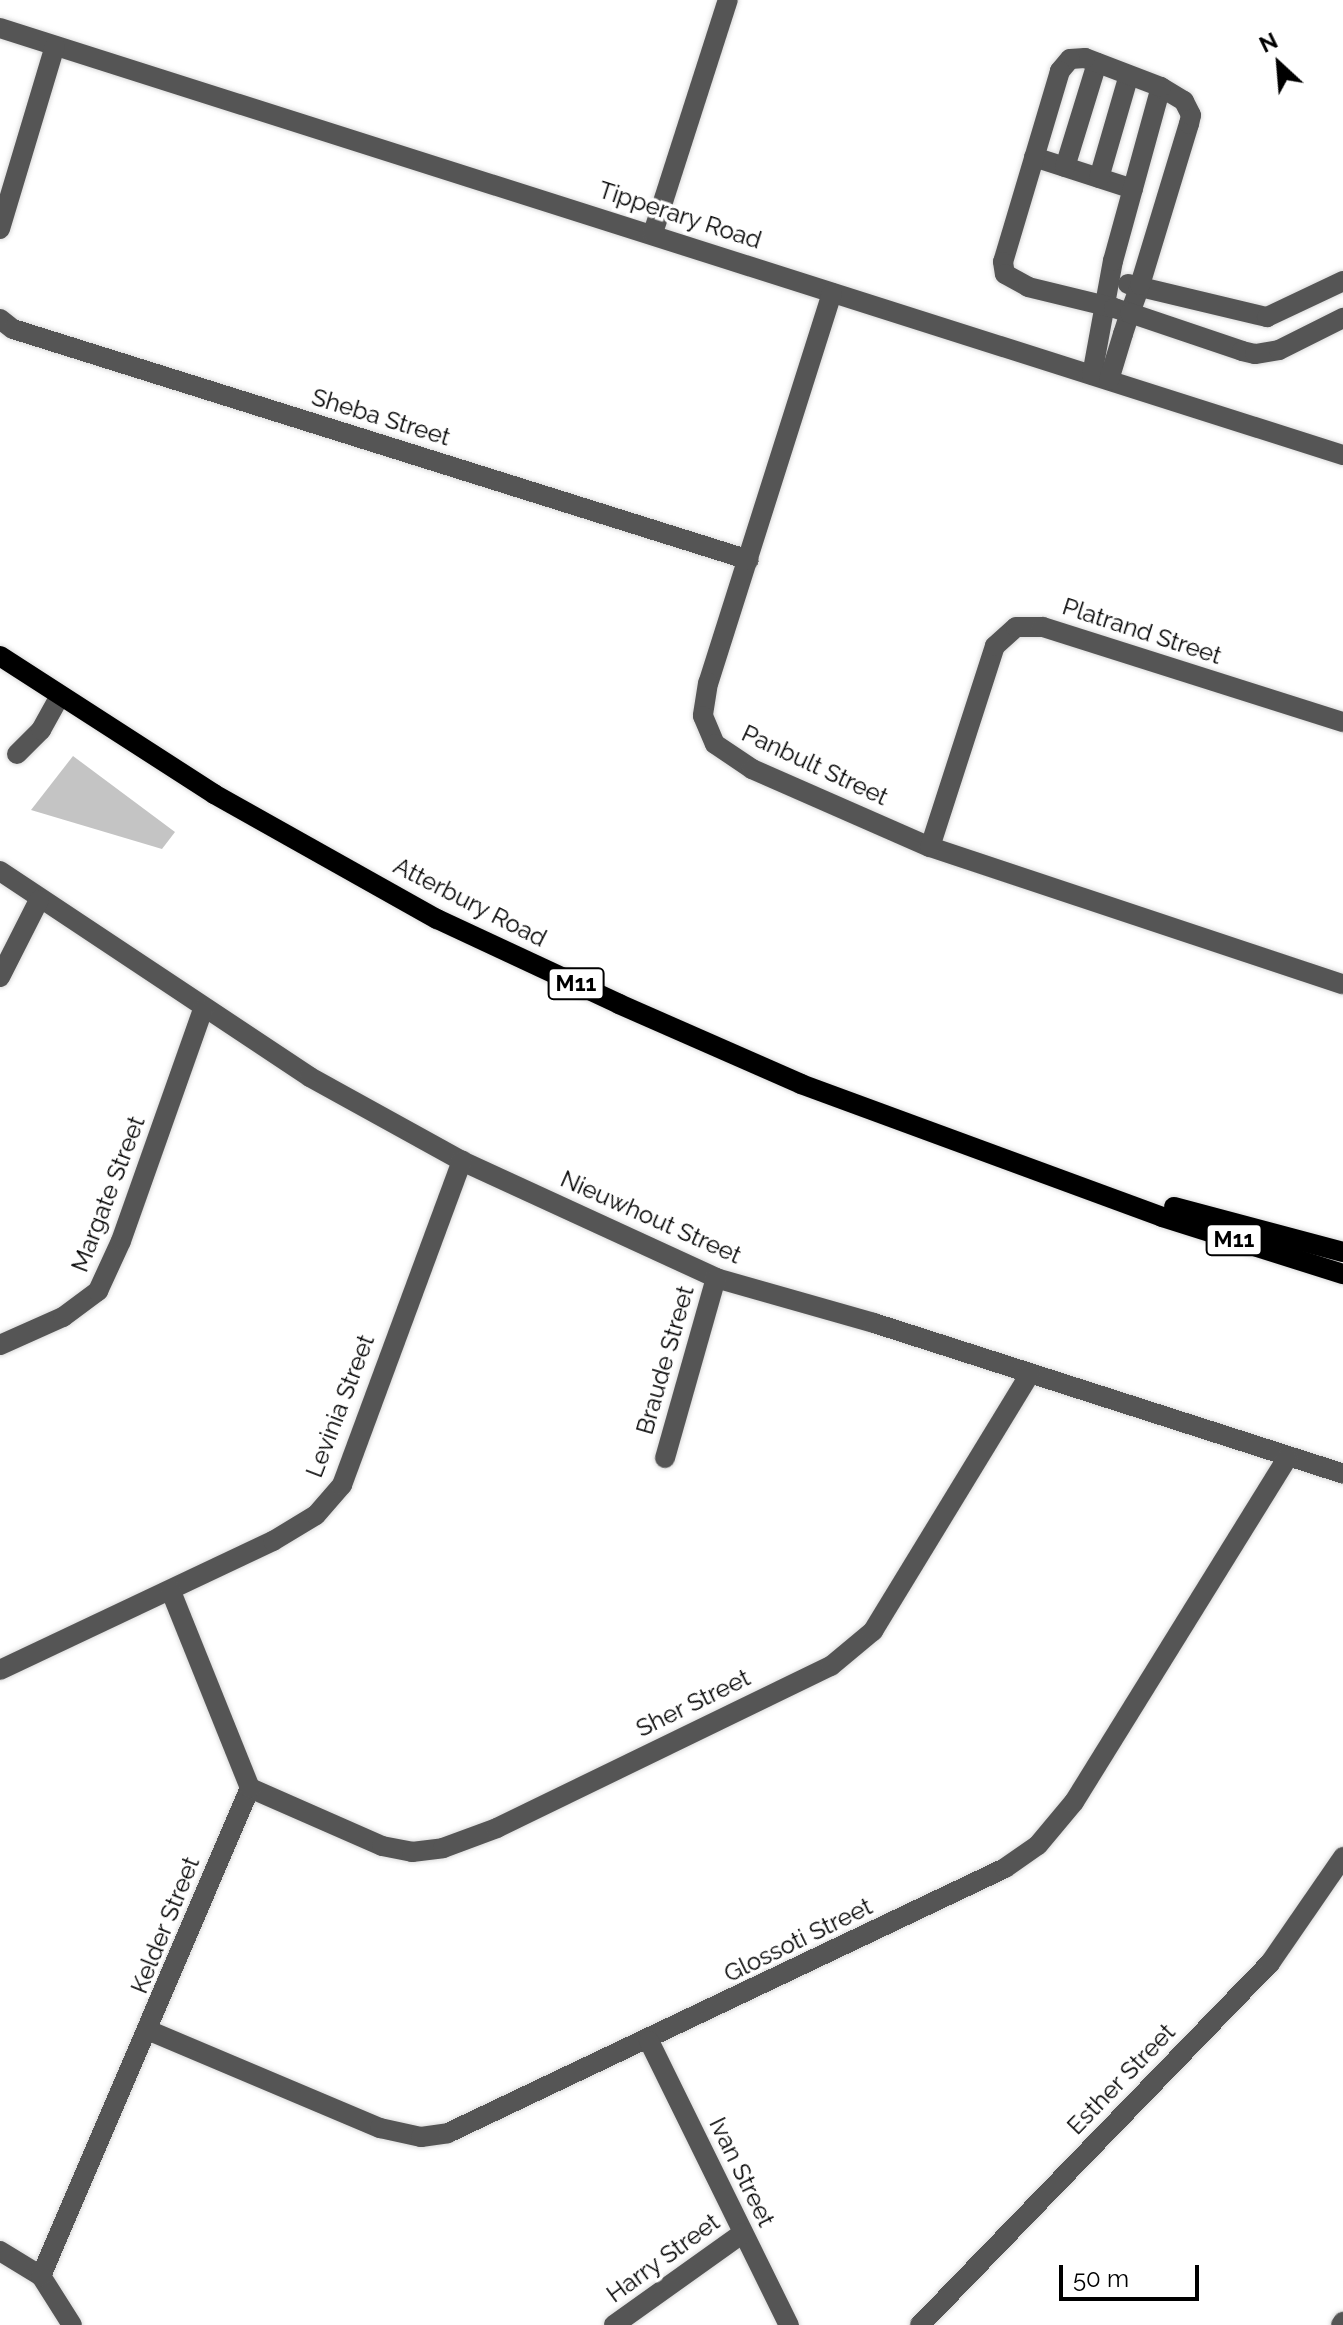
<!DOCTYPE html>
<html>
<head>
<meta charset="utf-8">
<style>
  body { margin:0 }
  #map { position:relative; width:1343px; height:2325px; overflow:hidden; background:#fff; font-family:Raleway,sans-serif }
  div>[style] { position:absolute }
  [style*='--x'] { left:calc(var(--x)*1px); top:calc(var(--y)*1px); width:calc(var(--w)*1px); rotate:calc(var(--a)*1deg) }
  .building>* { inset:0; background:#c4c4c4 }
  .roads { filter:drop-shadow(0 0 2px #dbdbdb) drop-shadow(0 0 2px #dbdbdb) }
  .minor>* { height:20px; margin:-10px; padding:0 10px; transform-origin:10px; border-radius:10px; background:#555 }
  .major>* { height:20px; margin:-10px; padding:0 10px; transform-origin:10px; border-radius:10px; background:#000 }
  span { translate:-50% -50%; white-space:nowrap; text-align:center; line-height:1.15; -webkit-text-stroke:7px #fff; paint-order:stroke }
  .shield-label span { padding:2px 6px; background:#fff; border:2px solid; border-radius:6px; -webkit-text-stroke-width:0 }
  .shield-label { font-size:22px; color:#000; font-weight:700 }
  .street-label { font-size:24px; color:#000 }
  .north { position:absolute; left:1239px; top:24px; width:80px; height:80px; -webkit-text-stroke:6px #fff; paint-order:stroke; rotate:334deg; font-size:22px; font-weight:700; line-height:32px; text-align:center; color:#000 }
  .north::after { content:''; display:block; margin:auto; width:28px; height:36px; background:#000; clip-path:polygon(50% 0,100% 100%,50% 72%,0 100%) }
  .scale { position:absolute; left:1059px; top:2265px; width:140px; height:36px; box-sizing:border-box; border:4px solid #000; border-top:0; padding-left:10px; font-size:24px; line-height:28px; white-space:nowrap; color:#000; -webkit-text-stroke:6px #fff; paint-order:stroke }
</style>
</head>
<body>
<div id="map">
  <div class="building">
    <div style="clip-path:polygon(73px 756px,175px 832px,162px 849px,31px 810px)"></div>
  </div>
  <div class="roads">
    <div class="minor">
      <div style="--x:0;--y:28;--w:1409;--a:17.64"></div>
      <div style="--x:1034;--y:157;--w:104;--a:17.9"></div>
      <div style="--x:1065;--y:167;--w:109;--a:-72.9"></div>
      <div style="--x:1099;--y:178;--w:107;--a:-73.8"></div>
      <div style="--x:0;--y:229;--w:191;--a:-73.3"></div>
      <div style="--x:653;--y:233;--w:245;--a:-72.2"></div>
      <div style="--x:1128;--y:284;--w:143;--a:13.4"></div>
      <div style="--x:1267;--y:317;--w:84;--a:-25.3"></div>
      <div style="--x:832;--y:293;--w:409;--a:107.6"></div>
      <div style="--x:708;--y:683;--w:33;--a:99"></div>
      <div style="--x:703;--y:716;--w:30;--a:67"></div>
      <div style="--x:715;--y:744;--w:45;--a:34"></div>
      <div style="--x:752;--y:769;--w:194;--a:23.7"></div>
      <div style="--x:930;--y:847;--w:435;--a:18.4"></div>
      <div style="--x:0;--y:319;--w:16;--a:38"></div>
      <div style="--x:13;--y:329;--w:771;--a:17.42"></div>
      <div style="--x:1092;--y:375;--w:116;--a:-79.6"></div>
      <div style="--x:1113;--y:261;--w:180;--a:-74.6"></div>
      <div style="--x:1109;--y:380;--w:48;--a:-73.1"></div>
      <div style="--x:1123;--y:334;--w:22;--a:-72"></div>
      <div style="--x:1130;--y:313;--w:30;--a:-70"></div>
      <div style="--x:1140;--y:285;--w:168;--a:-73.1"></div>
      <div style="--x:1189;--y:124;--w:9;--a:-77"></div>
      <div style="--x:1191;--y:115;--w:16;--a:-117"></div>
      <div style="--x:1184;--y:101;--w:27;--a:-149"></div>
      <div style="--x:1161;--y:87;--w:81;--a:-159.1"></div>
      <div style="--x:1085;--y:58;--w:15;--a:176"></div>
      <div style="--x:1070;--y:59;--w:16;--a:130"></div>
      <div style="--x:1060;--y:71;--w:199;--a:106.6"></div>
      <div style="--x:1003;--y:262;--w:12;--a:81"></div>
      <div style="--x:1005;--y:274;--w:26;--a:29"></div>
      <div style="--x:1028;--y:287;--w:89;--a:13.7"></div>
      <div style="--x:1114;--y:308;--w:17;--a:17"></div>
      <div style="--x:1130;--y:313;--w:118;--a:18.7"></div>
      <div style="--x:1242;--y:351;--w:13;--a:13"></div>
      <div style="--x:1255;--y:354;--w:24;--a:-9"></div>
      <div style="--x:1279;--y:350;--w:72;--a:-26.6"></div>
      <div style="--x:17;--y:754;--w:34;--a:-45"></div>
      <div style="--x:41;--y:730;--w:38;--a:-61"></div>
      <div style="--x:930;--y:847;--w:211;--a:-72.1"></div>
      <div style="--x:995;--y:646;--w:28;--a:-42"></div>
      <div style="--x:1016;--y:627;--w:27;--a:0"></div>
      <div style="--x:1043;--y:627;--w:315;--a:17.6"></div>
      <div style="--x:0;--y:871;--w:372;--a:33.6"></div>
      <div style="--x:310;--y:1077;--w:174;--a:28.9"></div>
      <div style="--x:462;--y:1161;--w:280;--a:24.7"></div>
      <div style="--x:716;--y:1278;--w:164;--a:15.9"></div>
      <div style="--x:874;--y:1323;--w:493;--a:17.8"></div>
      <div style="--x:0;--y:977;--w:86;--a:-63.1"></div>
      <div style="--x:0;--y:1345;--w:69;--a:-24"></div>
      <div style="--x:63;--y:1317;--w:44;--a:-36.6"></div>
      <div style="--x:98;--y:1291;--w:55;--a:-65.3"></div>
      <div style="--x:121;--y:1241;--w:245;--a:-70.5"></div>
      <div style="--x:665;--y:1458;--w:187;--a:-74.2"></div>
      <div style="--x:0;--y:1670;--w:302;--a:-25.3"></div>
      <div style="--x:273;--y:1541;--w:50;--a:-31.2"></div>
      <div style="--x:316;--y:1515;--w:40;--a:-49"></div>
      <div style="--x:342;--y:1485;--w:346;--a:-69.7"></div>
      <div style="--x:250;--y:1788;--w:144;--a:23.7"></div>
      <div style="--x:382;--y:1846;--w:31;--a:11"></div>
      <div style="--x:412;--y:1852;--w:31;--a:-7"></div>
      <div style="--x:443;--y:1848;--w:58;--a:-20.3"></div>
      <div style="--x:497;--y:1828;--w:371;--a:-25.9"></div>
      <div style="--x:831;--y:1666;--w:55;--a:-39.8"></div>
      <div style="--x:873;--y:1631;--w:300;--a:-58.6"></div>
      <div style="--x:150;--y:2031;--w:250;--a:22.9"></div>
      <div style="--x:380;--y:2128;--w:42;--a:12.4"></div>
      <div style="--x:421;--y:2137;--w:27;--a:-8"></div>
      <div style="--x:448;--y:2133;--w:617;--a:-25.44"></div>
      <div style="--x:1005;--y:1868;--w:40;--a:-34.9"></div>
      <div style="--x:1038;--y:1845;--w:56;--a:-50.1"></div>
      <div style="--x:1074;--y:1802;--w:404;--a:-58.2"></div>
      <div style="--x:649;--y:2041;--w:317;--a:63.8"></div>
      <div style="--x:0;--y:2251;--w:48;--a:31.4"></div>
      <div style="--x:41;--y:2276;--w:58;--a:57.7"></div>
      <div style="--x:41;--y:2276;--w:531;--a:-66.82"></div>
      <div style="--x:250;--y:1788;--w:212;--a:-111.9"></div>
      <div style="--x:614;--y:2325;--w:158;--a:-35.5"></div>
      <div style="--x:920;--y:2325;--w:504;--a:-45.97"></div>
      <div style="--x:1270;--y:1963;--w:129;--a:-55.4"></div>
      <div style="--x:1341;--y:2325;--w:4;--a:-56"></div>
    </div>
    <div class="major">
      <div style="--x:0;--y:656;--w:255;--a:32.8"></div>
      <div style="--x:214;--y:794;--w:256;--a:29.3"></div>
      <div style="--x:437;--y:919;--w:201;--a:25"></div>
      <div style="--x:619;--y:1004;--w:199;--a:23.7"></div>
      <div style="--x:801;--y:1084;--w:385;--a:20.2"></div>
      <div style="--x:1162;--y:1217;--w:190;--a:17.5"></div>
      <div style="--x:1174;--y:1207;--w:175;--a:14.9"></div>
    </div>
  </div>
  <div class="shield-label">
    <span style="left:576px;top:984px">M11</span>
    <span style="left:1234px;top:1240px">M11</span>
  </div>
  <div class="street-label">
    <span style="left:680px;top:215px;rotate:18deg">Tipperary Road</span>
    <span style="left:381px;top:417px;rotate:17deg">Sheba Street</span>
    <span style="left:1142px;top:631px;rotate:18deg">Platrand Street</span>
    <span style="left:815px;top:765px;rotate:25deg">Panbult Street</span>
    <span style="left:470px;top:902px;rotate:27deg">Atterbury Road</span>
    <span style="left:108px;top:1194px;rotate:-69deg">Margate Street</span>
    <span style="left:651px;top:1217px;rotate:24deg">Nieuwhout Street</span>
    <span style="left:665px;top:1360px;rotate:-74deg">Braude Street</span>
    <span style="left:340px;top:1406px;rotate:-69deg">Levinia Street</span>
    <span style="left:693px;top:1703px;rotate:-26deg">Sher Street</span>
    <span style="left:165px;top:1925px;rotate:-68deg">Kelder Street</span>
    <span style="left:798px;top:1940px;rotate:-26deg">Glossoti Street</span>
    <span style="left:1121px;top:2079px;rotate:-46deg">Esther Street</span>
    <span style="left:742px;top:2172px;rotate:64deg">Ivan Street</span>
    <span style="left:663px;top:2258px;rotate:-36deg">Harry Street</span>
  </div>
  <div class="north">N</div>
  <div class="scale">50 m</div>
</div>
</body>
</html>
